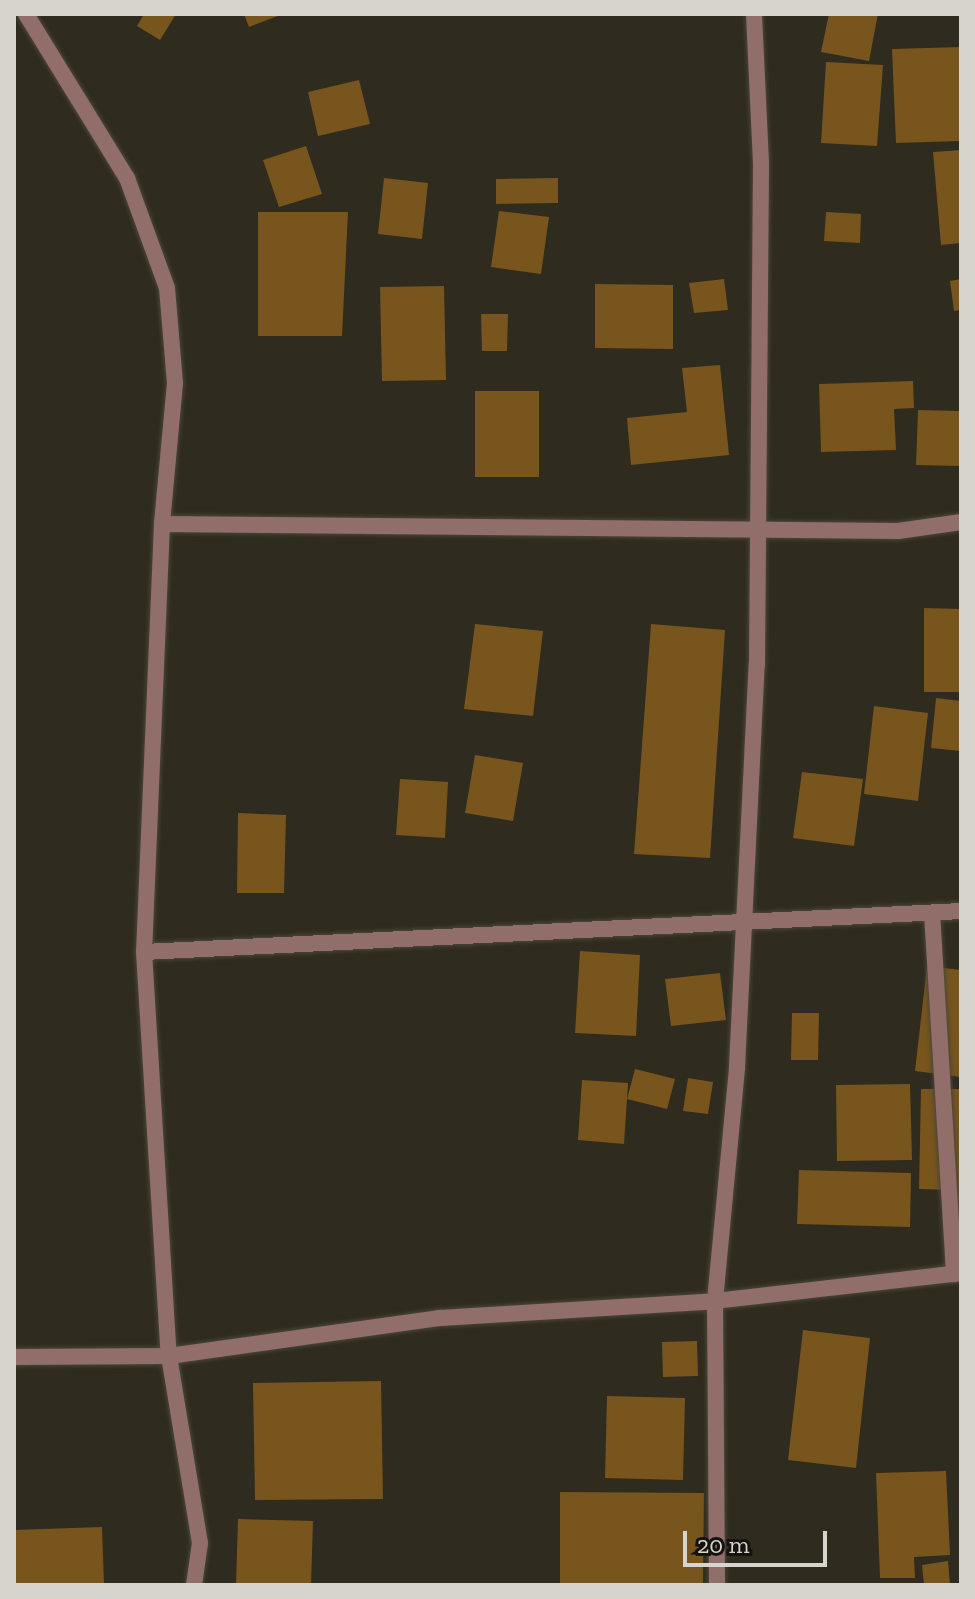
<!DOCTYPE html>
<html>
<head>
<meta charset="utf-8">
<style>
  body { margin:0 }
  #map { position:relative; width:975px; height:1599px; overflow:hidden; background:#2f2b1e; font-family:"Zilla Slab",serif }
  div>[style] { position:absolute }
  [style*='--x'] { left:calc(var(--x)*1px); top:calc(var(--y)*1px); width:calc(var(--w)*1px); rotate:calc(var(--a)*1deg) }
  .building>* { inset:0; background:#77551d }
  .roads { filter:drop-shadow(0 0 2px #4a463a) drop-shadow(0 0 2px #4a463a) }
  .minor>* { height:16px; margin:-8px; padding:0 8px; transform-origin:8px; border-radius:8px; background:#926e6a }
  span { translate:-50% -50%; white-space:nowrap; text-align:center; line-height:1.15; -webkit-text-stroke:7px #15130e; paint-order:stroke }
  .frame { position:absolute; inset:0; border:16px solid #d6d4cc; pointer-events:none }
  .scale { position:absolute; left:683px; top:1531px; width:144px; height:36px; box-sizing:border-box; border:4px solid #d6d4cc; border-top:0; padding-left:10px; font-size:24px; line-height:28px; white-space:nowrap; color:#d6d4cc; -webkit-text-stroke:6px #15130e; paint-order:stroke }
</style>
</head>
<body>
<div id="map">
  <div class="building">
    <div style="clip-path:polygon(144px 14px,176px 14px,160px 40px,137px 26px)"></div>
    <div style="clip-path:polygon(244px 14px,283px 14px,249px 27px)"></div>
    <div style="clip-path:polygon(829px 14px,878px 14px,869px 61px,821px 52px)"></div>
    <div style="clip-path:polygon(961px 47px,961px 141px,896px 143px,892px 49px)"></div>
    <div style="clip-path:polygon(826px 62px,883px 65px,877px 146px,821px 143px)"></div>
    <div style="clip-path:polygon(359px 80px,370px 124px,318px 136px,308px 92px)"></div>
    <div style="clip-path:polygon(306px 146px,322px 194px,279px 207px,263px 160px)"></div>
    <div style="clip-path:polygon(961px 150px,961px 243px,941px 245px,933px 152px)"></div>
    <div style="clip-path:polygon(384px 178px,428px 183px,422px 239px,378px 234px)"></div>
    <div style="clip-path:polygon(558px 178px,558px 203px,496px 204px,496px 179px)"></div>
    <div style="clip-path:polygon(499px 211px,549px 217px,541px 274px,491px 267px)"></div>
    <div style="clip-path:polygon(258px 212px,348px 212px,342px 336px,258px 336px)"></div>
    <div style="clip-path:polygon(826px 212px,861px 214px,860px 243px,824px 241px)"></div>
    <div style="clip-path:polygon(724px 279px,728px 310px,694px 313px,689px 283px)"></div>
    <div style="clip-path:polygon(961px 279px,961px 310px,954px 311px,950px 281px)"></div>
    <div style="clip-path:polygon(595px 284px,673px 285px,673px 349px,595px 348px)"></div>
    <div style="clip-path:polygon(444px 286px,446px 380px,382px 381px,380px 287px)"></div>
    <div style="clip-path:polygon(481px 314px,508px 314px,507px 351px,482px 351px)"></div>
    <div style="clip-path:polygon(720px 365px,729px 455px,631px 465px,627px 418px,687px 412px,682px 368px)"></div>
    <div style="clip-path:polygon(913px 381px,914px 408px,894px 409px,896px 450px,821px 452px,819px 384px)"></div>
    <div style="clip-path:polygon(475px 391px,539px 391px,539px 477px,475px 477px)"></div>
    <div style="clip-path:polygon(918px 410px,961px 411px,961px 466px,916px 465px)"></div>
    <div style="clip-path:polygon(924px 608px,961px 609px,961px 692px,924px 692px)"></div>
    <div style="clip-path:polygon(475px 624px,543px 631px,533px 716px,464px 709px)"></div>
    <div style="clip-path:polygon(651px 624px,725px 630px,710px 858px,634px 854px)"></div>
    <div style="clip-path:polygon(936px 698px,961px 701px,961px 751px,931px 748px)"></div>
    <div style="clip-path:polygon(874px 706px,928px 713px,918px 801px,864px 794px)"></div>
    <div style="clip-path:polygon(475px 755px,523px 763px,513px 821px,465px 813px)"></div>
    <div style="clip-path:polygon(802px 772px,863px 779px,854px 846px,793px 838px)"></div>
    <div style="clip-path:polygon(400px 779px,448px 782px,445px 838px,396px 835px)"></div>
    <div style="clip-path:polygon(238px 813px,286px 815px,284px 893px,237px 893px)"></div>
    <div style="clip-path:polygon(580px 951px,640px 955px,636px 1036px,575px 1033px)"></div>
    <div style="clip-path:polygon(927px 966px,961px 970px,961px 1077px,915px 1071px)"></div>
    <div style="clip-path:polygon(720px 973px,726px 1020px,671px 1026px,665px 979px)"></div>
    <div style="clip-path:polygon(792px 1013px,819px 1013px,818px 1060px,791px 1060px)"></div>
    <div style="clip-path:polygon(635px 1069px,675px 1079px,667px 1109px,627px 1099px)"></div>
    <div style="clip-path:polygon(688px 1078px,713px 1082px,708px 1114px,683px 1111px)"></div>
    <div style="clip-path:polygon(582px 1080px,628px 1083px,624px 1144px,578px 1140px)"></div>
    <div style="clip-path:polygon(910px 1084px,912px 1160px,837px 1161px,836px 1085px)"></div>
    <div style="clip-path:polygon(921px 1089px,961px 1089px,961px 1233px,954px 1233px,955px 1190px,919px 1189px)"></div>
    <div style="clip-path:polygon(799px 1170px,911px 1173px,910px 1227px,797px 1224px)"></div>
    <div style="clip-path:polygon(803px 1330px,870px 1338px,856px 1468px,788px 1460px)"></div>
    <div style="clip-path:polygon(697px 1341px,698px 1376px,663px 1377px,662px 1342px)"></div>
    <div style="clip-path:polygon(381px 1381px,383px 1499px,255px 1500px,253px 1383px)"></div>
    <div style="clip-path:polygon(607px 1396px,685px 1398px,683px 1480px,605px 1478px)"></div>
    <div style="clip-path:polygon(946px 1471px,950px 1555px,914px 1557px,915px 1578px,880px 1578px,876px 1473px)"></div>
    <div style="clip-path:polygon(560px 1492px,704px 1493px,703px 1585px,560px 1585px)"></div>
    <div style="clip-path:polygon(238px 1519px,313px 1521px,311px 1585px,236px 1585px)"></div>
    <div style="clip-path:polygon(102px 1527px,104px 1585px,14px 1585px,14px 1530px)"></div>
    <div style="clip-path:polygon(948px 1561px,950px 1585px,924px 1585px,922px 1565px)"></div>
  </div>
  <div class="roads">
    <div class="minor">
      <div style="--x:26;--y:14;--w:193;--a:58.4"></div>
      <div style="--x:127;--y:178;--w:117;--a:70"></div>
      <div style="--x:167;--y:288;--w:95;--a:85.2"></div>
      <div style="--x:175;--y:383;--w:142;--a:95.3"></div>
      <div style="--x:162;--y:524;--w:428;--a:92.4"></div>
      <div style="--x:144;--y:952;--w:405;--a:86.5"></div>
      <div style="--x:169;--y:1356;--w:190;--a:80.6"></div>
      <div style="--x:200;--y:1543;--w:42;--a:98.1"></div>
      <div style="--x:162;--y:524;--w:736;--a:0.54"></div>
      <div style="--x:898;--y:531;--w:64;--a:-8.1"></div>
      <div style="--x:932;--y:913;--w:362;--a:86.5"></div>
      <div style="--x:144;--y:952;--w:818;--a:-2.87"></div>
      <div style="--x:14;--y:1357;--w:155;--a:-0.4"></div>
      <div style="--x:169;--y:1356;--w:274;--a:-8"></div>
      <div style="--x:440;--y:1318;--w:276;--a:-3.5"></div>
      <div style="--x:715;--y:1301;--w:235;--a:-84.6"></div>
      <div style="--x:737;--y:1067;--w:402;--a:-87.2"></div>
      <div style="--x:757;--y:665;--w:502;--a:-89.54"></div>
      <div style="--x:761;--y:163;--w:149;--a:-92.7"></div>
      <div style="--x:717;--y:1585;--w:284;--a:-90.4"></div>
      <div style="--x:715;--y:1301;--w:248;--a:-6.5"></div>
    </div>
  </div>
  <div class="frame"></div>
  <div class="scale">20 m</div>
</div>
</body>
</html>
